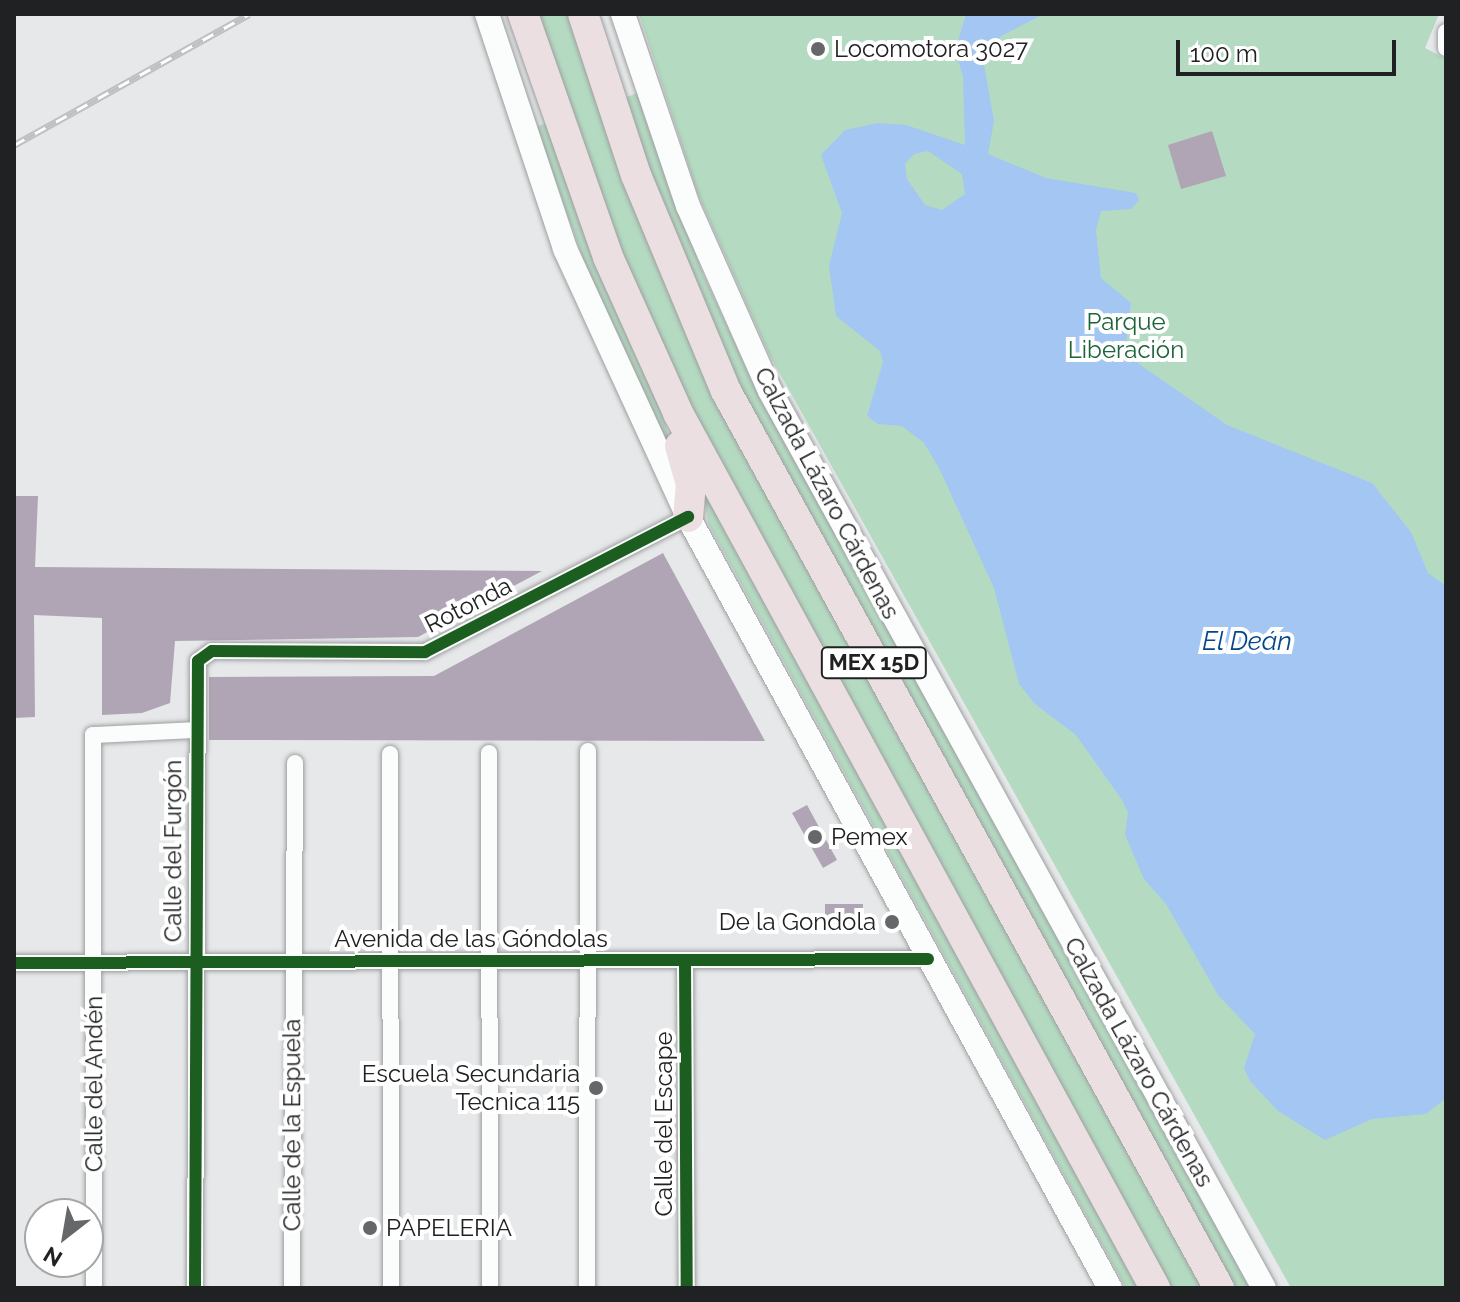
<!DOCTYPE html>
<html>
<head>
<meta charset="utf-8">
<style>
  body { margin:0 }
  #map { position:relative; width:1460px; height:1302px; overflow:hidden; background:#e6e8ea; font-family:Raleway,sans-serif }
  div>[style] { position:absolute }
  [style*='--x'] { left:calc(var(--x)*1px); top:calc(var(--y)*1px); width:calc(var(--w)*1px); rotate:calc(var(--a)*1deg) }
  .green>* { inset:0; background:#b4dbc2 }
  .water>* { inset:0; background:#a3c6f2 }
  .building>* { inset:0; background:#b0a5b4 }
  .roads { filter:drop-shadow(0 0 2px #9e9fa0) drop-shadow(0 0 2px #9e9fa0) }
  .minor>* { height:16px; margin:-8px; padding:0 8px; transform-origin:8px; border-radius:8px; background:#fbfcfc }
  .secondary>* { height:24px; margin:-12px; padding:0 12px; transform-origin:12px; border-radius:12px; background:#fbfcfc }
  .motorway>* { height:30px; margin:-15px; padding:0 15px; transform-origin:15px; border-radius:15px; background:#ecdfe2 }
  .rail>* { height:7px; margin-top:-3.5px; transform-origin:0; background:repeating-linear-gradient(90deg,#fff 0 12px,#c0c0c1 0 24px); box-sizing:border-box; border-block:2px solid #c0c0c1 }
  .cycleway>* { height:12px; margin:-6px; padding:0 6px; transform-origin:6px; border-radius:6px; background:#1b5e20 }
  .dots>* { width:22px; height:22px; translate:-50% -50%; box-sizing:border-box; border:4px solid #fff; border-radius:50% }
  span { translate:-50% -50%; white-space:nowrap; text-align:center; line-height:1.15; -webkit-text-stroke:8px #fff; paint-order:stroke }
  .shield-label span { padding:2px 6px; background:#fff; border:2px solid; border-radius:6px; -webkit-text-stroke-width:0 }
  .shield-label { font-size:22px; color:#202122; font-weight:700 }
  .poi-label { font-size:24px; color:#202122 }
  .left { translate:0 -50%; text-align:left }
  .right { translate:-100% -50%; text-align:right }
  .park-label { font-size:24px; color:#1d633a }
  .street-label { font-size:24px; color:#202122 }
  .water-label { font-size:26px; color:#03478a; font-style:italic }
  .frame { position:absolute; inset:0; border:16px solid #202122; pointer-events:none }
  .north { position:absolute; left:24px; top:1198px; width:80px; height:80px; box-sizing:border-box; background:#fff; border:2px solid #a6a6a7; border-radius:50%; rotate:211deg; font-size:22px; font-weight:700; line-height:32px; text-align:center; color:#202122 }
  .north::after { content:''; display:block; margin:auto; width:28px; height:36px; background:#656768; clip-path:polygon(50% 0,100% 100%,50% 72%,0 100%) }
  .scale { position:absolute; left:1176px; top:40px; width:220px; height:36px; box-sizing:border-box; border:4px solid #202122; border-top:0; padding-left:10px; font-size:24px; line-height:28px; white-space:nowrap; color:#202122; -webkit-text-stroke:6px #fff; paint-order:stroke }
</style>
</head>
<body>
<div id="map">
  <div class="green">
    <div style="clip-path:polygon(536px 14px,571px 14px,612px 143px,1209px 1288px,1172px 1288px,703px 436px,638px 297px)"></div>
    <div style="clip-path:polygon(639px 14px,1439px 14px,1425px 48px,1446px 59px,1446px 1288px,1291px 1288px,769px 354px,698px 194px)"></div>
    <div style="clip-path:polygon(637px 93px,703px 274px,762px 402px,1254px 1288px,1234px 1288px,749px 410px,691px 280px,622px 99px)"></div>
    <div style="clip-path:polygon(549px 122px,650px 370px,680px 476px,584px 261px,536px 127px)"></div>
    <div style="clip-path:polygon(701px 473px,1147px 1288px,1126px 1288px,708px 523px)"></div>
  </div>
  <div class="water">
    <div style="clip-path:polygon(evenodd,966px 14px,1044px 14px,1001px 36px,983px 59px,994px 121px,988px 154px,1046px 178px,1136px 193px,1139px 200px,1131px 209px,1101px 211px,1096px 230px,1101px 278px,1131px 303px,1126px 344px,1139px 364px,1227px 425px,1372px 483px,1411px 532px,1428px 573px,1446px 586px,1446px 1098px,1426px 1114px,1372px 1119px,1325px 1140px,1278px 1111px,1250px 1081px,1244px 1068px,1255px 1034px,1218px 995px,1166px 904px,1144px 879px,1125px 835px,1128px 813px,1122px 800px,1076px 735px,1035px 704px,1019px 684px,994px 588px,939px 468px,924px 443px,902px 426px,878px 424px,867px 416px,883px 362px,880px 351px,836px 316px,829px 266px,842px 213px,821px 155px,845px 130px,878px 123px,906px 125px,965px 145px,963px 76px,955px 51px,966px 14px,928px 151px,962px 174px,965px 194px,942px 210px,925px 205px,907px 179px,905px 164px,914px 154px,928px 151px)"></div>
  </div>
  <div class="building">
    <div style="clip-path:polygon(1212px 131px,1226px 176px,1181px 189px,1168px 145px)"></div>
    <div style="clip-path:polygon(14px 496px,38px 496px,35px 567px,542px 571px,418px 637px,175px 641px,170px 703px,142px 713px,102px 715px,102px 618px,34px 615px,35px 717px,14px 718px)"></div>
    <div style="clip-path:polygon(663px 553px,765px 741px,209px 740px,209px 677px,434px 676px)"></div>
    <div style="clip-path:polygon(807px 805px,837px 860px,823px 868px,792px 813px)"></div>
    <div style="clip-path:polygon(825px 904px,863px 904px,863px 920px,825px 920px)"></div>
  </div>
  <div class="roads">
    <div class="minor">
      <div style="--x:1446;--y:32;--w:16;--a:90"></div>
      <div style="--x:489;--y:753;--w:535;--a:89.89"></div>
      <div style="--x:390;--y:754;--w:534;--a:89.89"></div>
      <div style="--x:685;--y:960;--w:328;--a:89.7"></div>
      <div style="--x:14;--y:963;--w:914;--a:-0.25"></div>
      <div style="--x:94;--y:1288;--w:553;--a:-90.1"></div>
      <div style="--x:93;--y:735;--w:102;--a:-2.8"></div>
      <div style="--x:195;--y:1288;--w:627;--a:-89.73"></div>
      <div style="--x:198;--y:661;--w:17;--a:-36"></div>
      <div style="--x:212;--y:651;--w:213;--a:0.3"></div>
      <div style="--x:425;--y:652;--w:296;--a:-27.2"></div>
      <div style="--x:292;--y:1288;--w:525;--a:-89.67"></div>
      <div style="--x:587;--y:1288;--w:537;--a:-89.89"></div>
    </div>
    <div class="secondary">
      <div style="--x:487;--y:14;--w:248;--a:71.6"></div>
      <div style="--x:565;--y:249;--w:295;--a:65.3"></div>
      <div style="--x:688;--y:517;--w:879;--a:61.31"></div>
      <div style="--x:623;--y:14;--w:203;--a:71.3"></div>
      <div style="--x:688;--y:206;--w:202;--a:66.1"></div>
      <div style="--x:770;--y:391;--w:1024;--a:61.16"></div>
    </div>
    <div class="motorway">
      <div style="--x:523;--y:14;--w:257;--a:70.7"></div>
      <div style="--x:608;--y:257;--w:171;--a:65.8"></div>
      <div style="--x:678;--y:413;--w:997;--a:61.4"></div>
      <div style="--x:583;--y:14;--w:169;--a:71.8"></div>
      <div style="--x:636;--y:175;--w:234;--a:67.4"></div>
      <div style="--x:726;--y:391;--w:1024;--a:61.21"></div>
      <div style="--x:680;--y:446;--w:40;--a:74"></div>
      <div style="--x:691;--y:484;--w:33;--a:95"></div>
    </div>
  </div>
  <div class="rail">
    <div style="--x:14;--y:145;--w:269;--a:-29.1"></div>
  </div>
  <div class="cycleway">
    <div style="--x:685;--y:960;--w:328;--a:89.7"></div>
    <div style="--x:14;--y:963;--w:914;--a:-0.25"></div>
    <div style="--x:195;--y:1288;--w:627;--a:-89.73"></div>
    <div style="--x:198;--y:661;--w:17;--a:-36"></div>
    <div style="--x:212;--y:651;--w:213;--a:0.3"></div>
    <div style="--x:425;--y:652;--w:296;--a:-27.2"></div>
  </div>
  <div class="dots">
    <div style="left:818px;top:49px;background:#656768"></div>
    <div style="left:815px;top:837px;background:#656768"></div>
    <div style="left:892px;top:922px;background:#656768"></div>
    <div style="left:596px;top:1088px;background:#656768"></div>
    <div style="left:370px;top:1228px;background:#656768"></div>
  </div>
  <div class="shield-label">
    <span style="left:874px;top:663px">MEX 15D</span>
  </div>
  <div class="poi-label">
    <span class="left" style="left:834px;top:49px">Locomotora 3027</span>
    <span class="left" style="left:831px;top:837px">Pemex</span>
    <span class="right" style="left:876px;top:922px">De la Gondola</span>
    <span class="right" style="left:580px;top:1088px">Escuela Secundaria<br>Tecnica 115</span>
    <span class="left" style="left:386px;top:1228px">PAPELERIA</span>
  </div>
  <div class="park-label">
    <span style="left:1126px;top:336px">Parque<br>Liberación</span>
  </div>
  <div class="street-label">
    <span style="left:827px;top:493px;rotate:62deg">Calzada Lázaro Cárdenas</span>
    <span style="left:468px;top:605px;rotate:-27deg">Rotonda</span>
    <span style="left:173px;top:851px;rotate:-90deg">Calle del Furgón</span>
    <span style="left:471px;top:939px">Avenida de las Góndolas</span>
    <span style="left:1139px;top:1062px;rotate:61deg">Calzada Lázaro Cárdenas</span>
    <span style="left:94px;top:1084px;rotate:-90deg">Calle del Andén</span>
    <span style="left:664px;top:1124px;rotate:-90deg">Calle del Escape</span>
    <span style="left:292px;top:1125px;rotate:-90deg">Calle de la Espuela</span>
  </div>
  <div class="water-label">
    <span style="left:1247px;top:642px">El Deán</span>
  </div>
  <div class="frame"></div>
  <div class="north">N</div>
  <div class="scale">100 m</div>
</div>
</body>
</html>
